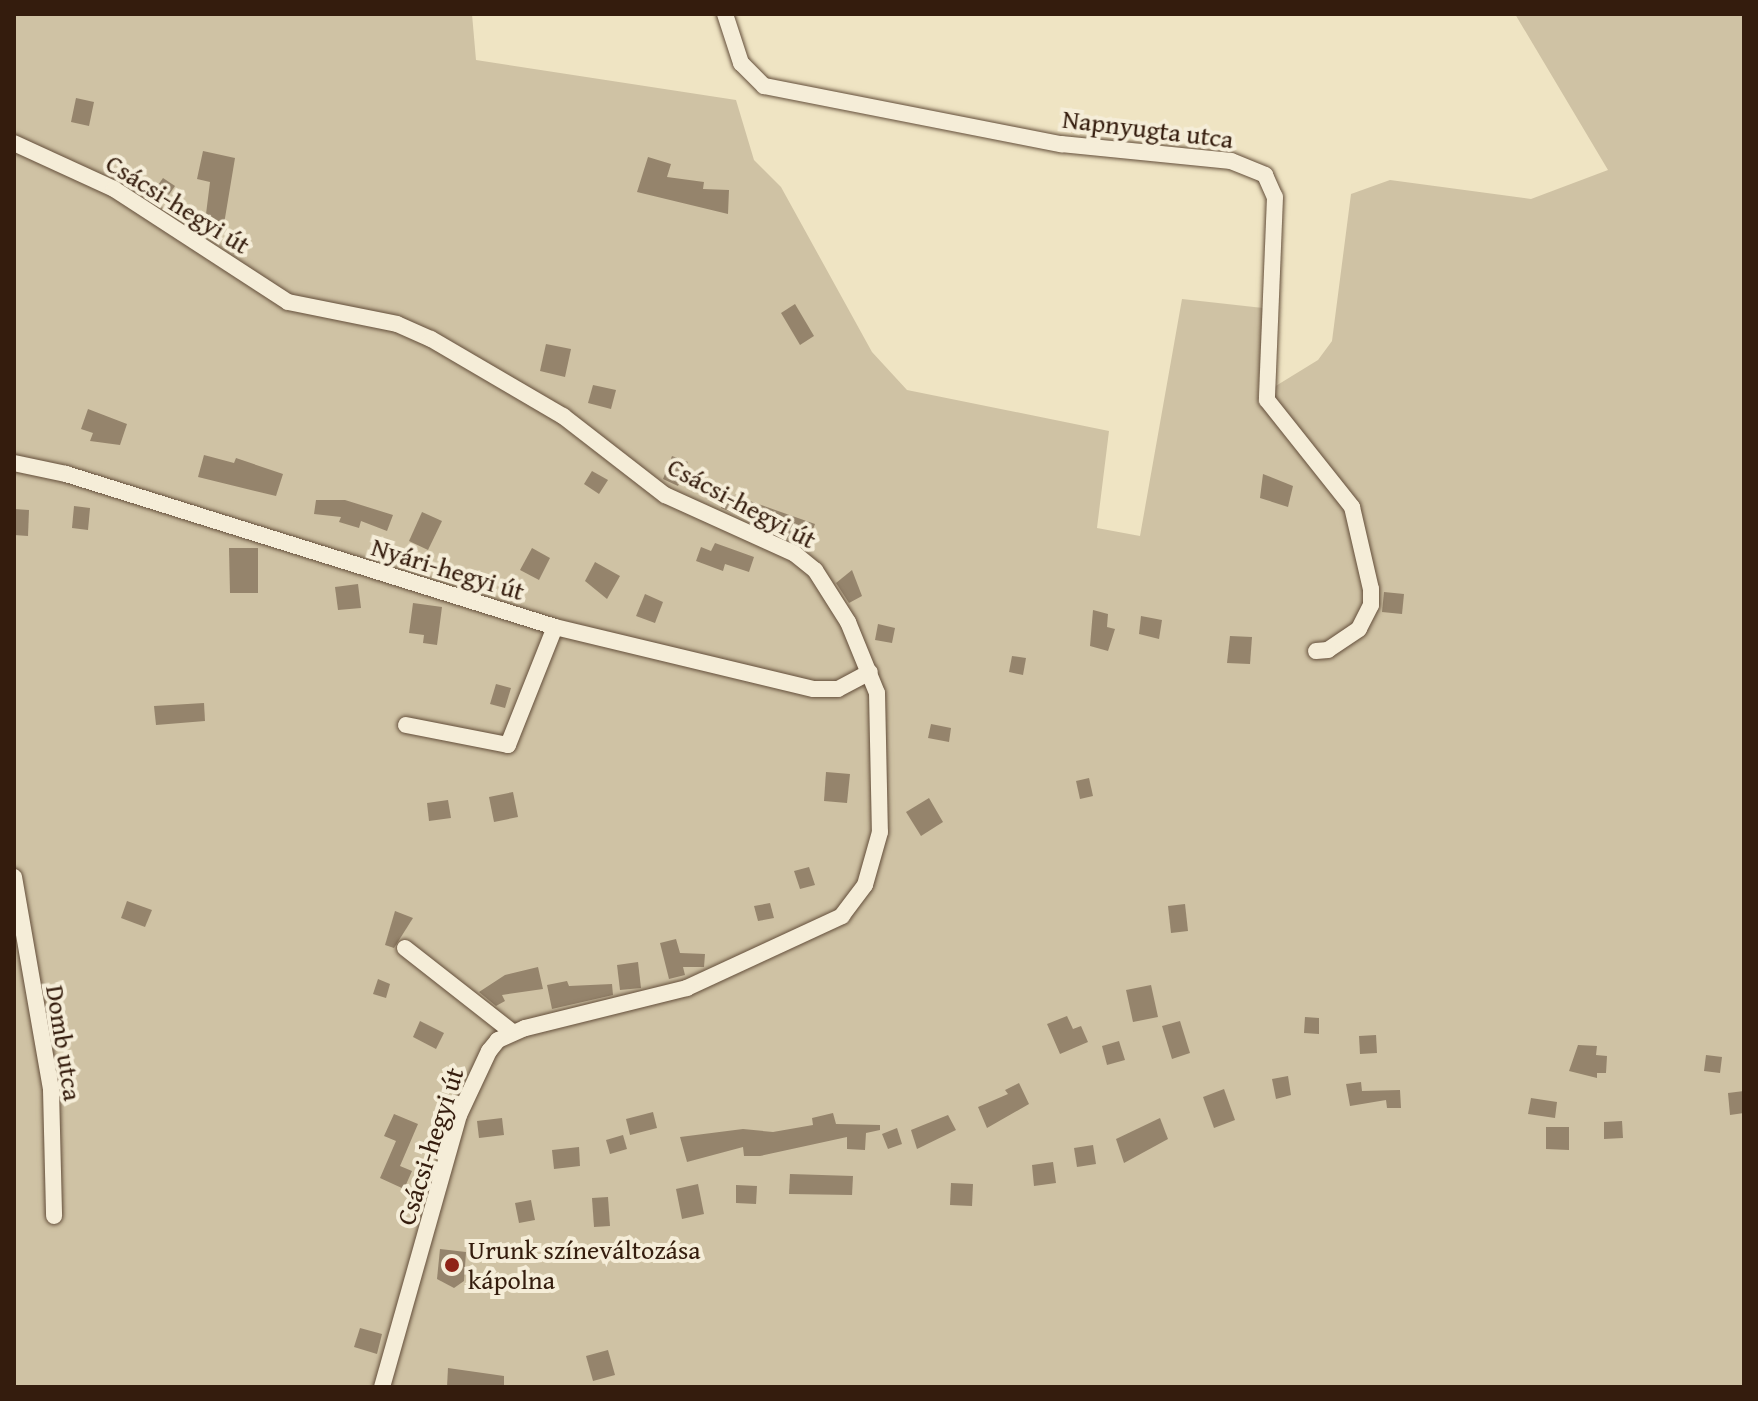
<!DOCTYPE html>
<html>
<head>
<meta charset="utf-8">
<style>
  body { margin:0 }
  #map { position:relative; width:1758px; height:1401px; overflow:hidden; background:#efe4c3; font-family:"Gentium Book Plus",serif }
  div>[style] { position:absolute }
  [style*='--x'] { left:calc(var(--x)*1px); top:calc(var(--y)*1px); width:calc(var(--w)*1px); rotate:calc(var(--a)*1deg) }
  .green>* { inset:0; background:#cfc2a4 }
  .building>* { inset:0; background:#95846c }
  .roads { filter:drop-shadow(0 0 2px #634e3a) drop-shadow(0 0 2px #634e3a) }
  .street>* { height:16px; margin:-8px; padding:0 8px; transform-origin:8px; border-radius:8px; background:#f5edd8 }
  .dots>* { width:22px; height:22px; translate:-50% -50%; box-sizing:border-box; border:4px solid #f5edd8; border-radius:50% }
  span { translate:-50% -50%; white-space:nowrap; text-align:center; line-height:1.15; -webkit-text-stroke:8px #f5edd8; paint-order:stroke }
  .street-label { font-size:26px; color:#341c0d }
  .poi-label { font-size:26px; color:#341c0d }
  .left { translate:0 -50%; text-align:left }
  .frame { position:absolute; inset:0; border:16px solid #341c0d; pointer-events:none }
</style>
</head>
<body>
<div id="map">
  <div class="green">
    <div style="clip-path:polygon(14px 14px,472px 14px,476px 60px,736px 100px,754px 160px,781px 187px,872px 352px,907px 390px,1109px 431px,1097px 528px,1140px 536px,1182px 299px,1263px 308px,1258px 397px,1318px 360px,1332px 341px,1351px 194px,1390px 180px,1531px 199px,1608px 170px,1515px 14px,1744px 14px,1744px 1387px,14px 1387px)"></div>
  </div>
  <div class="building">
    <div style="clip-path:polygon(76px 98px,94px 102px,89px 126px,71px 122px)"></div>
    <div style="clip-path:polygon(203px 151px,235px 158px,224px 224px,205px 222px,210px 182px,197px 179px)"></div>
    <div style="clip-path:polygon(648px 157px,671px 164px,667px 177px,704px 182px,703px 189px,729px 190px,728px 214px,637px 192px)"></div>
    <div style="clip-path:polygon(163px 178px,175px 186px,161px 206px,149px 198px)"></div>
    <div style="clip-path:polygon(795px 304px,814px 336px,800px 345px,781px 313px)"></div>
    <div style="clip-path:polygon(546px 344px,571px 349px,565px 377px,540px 371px)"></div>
    <div style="clip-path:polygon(593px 385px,616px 390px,611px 409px,588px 403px)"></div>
    <div style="clip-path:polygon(88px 409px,127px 424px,120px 445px,90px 441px,93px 433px,81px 429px)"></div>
    <div style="clip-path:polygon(204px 455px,234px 463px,236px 458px,283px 474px,276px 496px,198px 477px)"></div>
    <div style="clip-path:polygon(672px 456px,688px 462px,678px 486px,663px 479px)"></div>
    <div style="clip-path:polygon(592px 471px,608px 480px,599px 494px,584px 484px)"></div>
    <div style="clip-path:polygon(1263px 474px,1293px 486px,1288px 507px,1260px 498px)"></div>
    <div style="clip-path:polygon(727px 493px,815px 524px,806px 548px,785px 538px,787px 534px,721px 508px)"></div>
    <div style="clip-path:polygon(316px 500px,345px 500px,393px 515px,387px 531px,361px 521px,359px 528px,339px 522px,341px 517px,314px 514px)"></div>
    <div style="clip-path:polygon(74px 506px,90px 508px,88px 530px,72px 528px)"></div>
    <div style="clip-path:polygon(14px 509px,29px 510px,28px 536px,14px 535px)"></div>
    <div style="clip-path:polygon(422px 512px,442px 521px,428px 550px,409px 541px)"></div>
    <div style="clip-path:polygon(715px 543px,754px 557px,749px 572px,725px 564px,723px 571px,696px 561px,701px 547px,711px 551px)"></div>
    <div style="clip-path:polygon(229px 548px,258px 548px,258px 593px,230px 593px)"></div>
    <div style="clip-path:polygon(532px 548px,550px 558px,539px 580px,520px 570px)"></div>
    <div style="clip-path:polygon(595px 562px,620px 576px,607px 599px,585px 581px)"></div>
    <div style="clip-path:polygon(852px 570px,862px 596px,849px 603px,836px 583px)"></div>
    <div style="clip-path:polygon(358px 584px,361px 608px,338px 610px,335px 587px)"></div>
    <div style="clip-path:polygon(1384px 592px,1404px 594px,1402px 614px,1382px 612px)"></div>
    <div style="clip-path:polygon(645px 594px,663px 602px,655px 623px,636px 616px)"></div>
    <div style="clip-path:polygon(413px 603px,442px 607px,437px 645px,423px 643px,424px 635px,409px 633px)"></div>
    <div style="clip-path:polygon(1093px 610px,1108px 614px,1107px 627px,1115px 629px,1108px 651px,1090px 646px)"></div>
    <div style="clip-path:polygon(1141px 616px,1162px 620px,1159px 639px,1139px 634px)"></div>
    <div style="clip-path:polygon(878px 624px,895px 628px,892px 643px,875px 640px)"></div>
    <div style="clip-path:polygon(1230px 636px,1252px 637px,1250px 664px,1227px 663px)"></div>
    <div style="clip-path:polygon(1012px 656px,1026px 658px,1023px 675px,1009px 672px)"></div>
    <div style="clip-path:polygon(496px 684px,511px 688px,505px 708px,490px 704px)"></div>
    <div style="clip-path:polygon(204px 703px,205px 721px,156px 725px,154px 706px)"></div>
    <div style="clip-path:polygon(931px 724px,951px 728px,949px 742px,928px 738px)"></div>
    <div style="clip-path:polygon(826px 772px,850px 774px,847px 803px,824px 801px)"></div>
    <div style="clip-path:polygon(1089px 778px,1093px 796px,1080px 799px,1076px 781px)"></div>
    <div style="clip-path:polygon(513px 792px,518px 817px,494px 822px,489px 797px)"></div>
    <div style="clip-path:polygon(929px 798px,943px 822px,921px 836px,906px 812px)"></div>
    <div style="clip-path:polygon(448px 800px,451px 818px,429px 821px,427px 803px)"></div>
    <div style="clip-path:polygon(809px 867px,815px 885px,800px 889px,794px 871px)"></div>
    <div style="clip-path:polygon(127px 901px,152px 910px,145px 927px,121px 918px)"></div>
    <div style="clip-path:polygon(770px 903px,774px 918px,758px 921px,754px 906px)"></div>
    <div style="clip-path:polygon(1185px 904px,1188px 931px,1171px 933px,1168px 906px)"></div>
    <div style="clip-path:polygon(395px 911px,413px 918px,394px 948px,385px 945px)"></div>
    <div style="clip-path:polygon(676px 939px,680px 953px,705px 954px,704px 967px,683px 967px,685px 975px,669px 979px,660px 943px)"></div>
    <div style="clip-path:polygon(638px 962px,641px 988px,620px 990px,617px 965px)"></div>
    <div style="clip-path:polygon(538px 967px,543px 989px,502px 995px,505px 1001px,496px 1006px,479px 992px,505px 975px)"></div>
    <div style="clip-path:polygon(378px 979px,390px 984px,386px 998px,373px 994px)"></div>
    <div style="clip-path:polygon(567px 981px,569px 986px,612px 984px,613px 995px,552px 1009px,547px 985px)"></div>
    <div style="clip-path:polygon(1151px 985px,1158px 1017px,1133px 1022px,1126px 990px)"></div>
    <div style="clip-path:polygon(1067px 1016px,1073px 1029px,1081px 1026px,1088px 1042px,1060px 1054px,1047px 1024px)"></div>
    <div style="clip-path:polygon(1305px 1017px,1319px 1018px,1319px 1034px,1304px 1033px)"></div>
    <div style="clip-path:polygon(420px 1021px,444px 1033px,436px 1049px,413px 1037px)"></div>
    <div style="clip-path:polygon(1180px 1021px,1190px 1053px,1172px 1059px,1162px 1026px)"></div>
    <div style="clip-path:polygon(1376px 1035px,1377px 1053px,1360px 1054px,1359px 1036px)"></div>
    <div style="clip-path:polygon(1119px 1041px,1125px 1060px,1107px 1065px,1102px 1046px)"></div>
    <div style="clip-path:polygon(1578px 1045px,1597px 1046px,1596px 1055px,1607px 1056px,1606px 1073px,1597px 1073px,1597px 1078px,1569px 1071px)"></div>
    <div style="clip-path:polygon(1706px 1055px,1722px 1057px,1720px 1073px,1704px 1071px)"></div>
    <div style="clip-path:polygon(1288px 1076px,1291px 1095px,1276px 1099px,1272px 1079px)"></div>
    <div style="clip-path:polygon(1361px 1082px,1362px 1091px,1400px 1090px,1401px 1108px,1387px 1108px,1386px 1100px,1350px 1106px,1346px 1084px)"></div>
    <div style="clip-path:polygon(1019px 1083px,1029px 1104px,987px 1128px,978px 1107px,1008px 1094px,1005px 1090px)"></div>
    <div style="clip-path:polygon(1224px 1089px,1235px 1120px,1214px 1128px,1203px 1097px)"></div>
    <div style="clip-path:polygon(1744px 1091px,1744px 1113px,1730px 1115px,1728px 1093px)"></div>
    <div style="clip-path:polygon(1531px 1098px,1557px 1102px,1555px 1118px,1528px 1114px)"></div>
    <div style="clip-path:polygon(653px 1112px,657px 1128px,630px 1135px,626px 1119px)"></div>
    <div style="clip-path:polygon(833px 1113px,836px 1124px,880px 1125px,880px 1130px,866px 1133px,865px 1150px,847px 1149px,847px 1137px,760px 1156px,744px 1156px,743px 1147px,687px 1162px,680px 1137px,743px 1129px,773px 1132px,813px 1125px,812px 1118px)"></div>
    <div style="clip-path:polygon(394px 1114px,418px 1124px,400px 1166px,412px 1171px,404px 1189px,380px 1178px,396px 1141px,384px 1136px)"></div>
    <div style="clip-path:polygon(948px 1115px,956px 1130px,917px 1149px,911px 1130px)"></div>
    <div style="clip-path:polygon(502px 1118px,504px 1135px,479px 1138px,477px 1121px)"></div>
    <div style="clip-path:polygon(1160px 1118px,1168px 1139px,1124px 1163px,1116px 1139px)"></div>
    <div style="clip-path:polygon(1622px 1121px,1623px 1138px,1604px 1139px,1604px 1122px)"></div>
    <div style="clip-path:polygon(1546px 1127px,1569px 1127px,1569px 1150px,1546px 1149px)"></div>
    <div style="clip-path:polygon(897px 1128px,902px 1144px,888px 1149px,882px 1134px)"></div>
    <div style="clip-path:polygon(623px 1135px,627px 1149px,610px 1154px,606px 1140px)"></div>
    <div style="clip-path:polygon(1093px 1145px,1096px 1164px,1077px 1167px,1074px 1148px)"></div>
    <div style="clip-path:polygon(579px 1147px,580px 1166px,554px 1169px,552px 1150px)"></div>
    <div style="clip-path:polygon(1053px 1162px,1056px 1183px,1034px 1186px,1032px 1165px)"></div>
    <div style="clip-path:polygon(790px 1174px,853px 1176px,852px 1195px,789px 1194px)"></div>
    <div style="clip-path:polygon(951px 1183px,973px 1184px,972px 1206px,950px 1205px)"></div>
    <div style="clip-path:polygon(698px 1184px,704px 1214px,682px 1219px,676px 1189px)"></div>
    <div style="clip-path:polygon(736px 1185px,757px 1186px,756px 1204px,736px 1203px)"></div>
    <div style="clip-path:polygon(608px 1197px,610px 1226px,594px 1227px,592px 1198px)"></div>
    <div style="clip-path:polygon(531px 1200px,535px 1220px,519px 1223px,515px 1203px)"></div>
    <div style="clip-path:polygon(440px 1249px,466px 1252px,464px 1281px,454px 1288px,437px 1279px)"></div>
    <div style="clip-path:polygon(360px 1328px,382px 1334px,377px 1354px,354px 1347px)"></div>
    <div style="clip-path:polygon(608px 1350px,615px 1375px,593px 1381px,586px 1356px)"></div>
    <div style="clip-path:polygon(448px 1368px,504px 1376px,504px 1387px,447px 1387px)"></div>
  </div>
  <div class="roads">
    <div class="street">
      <div style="--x:725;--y:14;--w:52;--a:71.9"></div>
      <div style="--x:741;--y:63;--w:33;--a:45"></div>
      <div style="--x:764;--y:86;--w:303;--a:11.1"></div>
      <div style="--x:1061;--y:144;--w:171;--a:5.7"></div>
      <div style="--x:1231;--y:161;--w:37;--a:22"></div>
      <div style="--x:1265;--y:175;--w:24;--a:66"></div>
      <div style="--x:1275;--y:197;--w:203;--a:92.3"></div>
      <div style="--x:1267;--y:400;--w:137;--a:51.5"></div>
      <div style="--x:1352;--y:507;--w:84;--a:77"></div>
      <div style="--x:1371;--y:589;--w:16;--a:90"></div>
      <div style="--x:1371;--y:605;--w:27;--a:117"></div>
      <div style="--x:1359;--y:629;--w:37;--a:146"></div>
      <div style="--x:1328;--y:650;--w:12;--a:175"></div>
      <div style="--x:14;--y:143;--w:110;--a:24.7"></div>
      <div style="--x:114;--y:189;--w:207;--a:33"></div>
      <div style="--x:288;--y:302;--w:111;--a:11.4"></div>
      <div style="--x:397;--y:324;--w:37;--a:24"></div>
      <div style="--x:431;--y:339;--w:153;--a:30.3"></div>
      <div style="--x:563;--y:416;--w:129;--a:37.8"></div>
      <div style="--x:665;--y:495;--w:143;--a:24.4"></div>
      <div style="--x:795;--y:554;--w:26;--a:39"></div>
      <div style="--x:815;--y:570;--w:62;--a:57.6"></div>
      <div style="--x:848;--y:622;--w:77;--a:67.8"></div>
      <div style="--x:877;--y:693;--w:139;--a:88.8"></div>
      <div style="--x:880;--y:832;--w:55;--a:105.8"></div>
      <div style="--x:865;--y:885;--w:39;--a:127"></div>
      <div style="--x:842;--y:916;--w:171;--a:155.1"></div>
      <div style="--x:687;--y:988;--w:167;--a:166.1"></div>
      <div style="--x:525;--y:1028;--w:30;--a:156"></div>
      <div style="--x:498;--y:1040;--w:14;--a:129"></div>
      <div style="--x:489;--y:1051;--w:71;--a:115.1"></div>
      <div style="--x:459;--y:1115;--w:283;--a:105.8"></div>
      <div style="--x:14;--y:463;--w:53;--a:11.9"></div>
      <div style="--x:66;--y:474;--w:512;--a:17.37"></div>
      <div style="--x:555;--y:627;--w:266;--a:13.5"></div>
      <div style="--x:814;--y:689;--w:24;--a:0"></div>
      <div style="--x:838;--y:689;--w:36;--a:-28"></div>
      <div style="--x:406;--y:725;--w:104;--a:11.1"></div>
      <div style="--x:508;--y:745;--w:127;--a:-68.3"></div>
      <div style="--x:14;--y:877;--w:216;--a:80.1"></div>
      <div style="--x:51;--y:1090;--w:126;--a:88.6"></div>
      <div style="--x:405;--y:948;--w:136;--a:38.1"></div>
    </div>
  </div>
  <div class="dots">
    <div style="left:452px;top:1265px;background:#8f2418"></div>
  </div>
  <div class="street-label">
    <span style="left:1148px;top:129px;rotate:7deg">Napnyugta utca</span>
    <span style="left:178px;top:204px;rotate:32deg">Csácsi-hegyi út</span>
    <span style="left:742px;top:503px;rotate:28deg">Csácsi-hegyi út</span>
    <span style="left:448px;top:569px;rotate:17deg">Nyári-hegyi út</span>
    <span style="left:64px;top:1043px;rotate:81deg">Domb utca</span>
    <span style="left:430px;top:1146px;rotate:-72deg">Csácsi-hegyi út</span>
  </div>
  <div class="poi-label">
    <span class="left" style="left:468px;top:1265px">Urunk színeváltozása<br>kápolna</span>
  </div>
  <div class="frame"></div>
</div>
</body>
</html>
